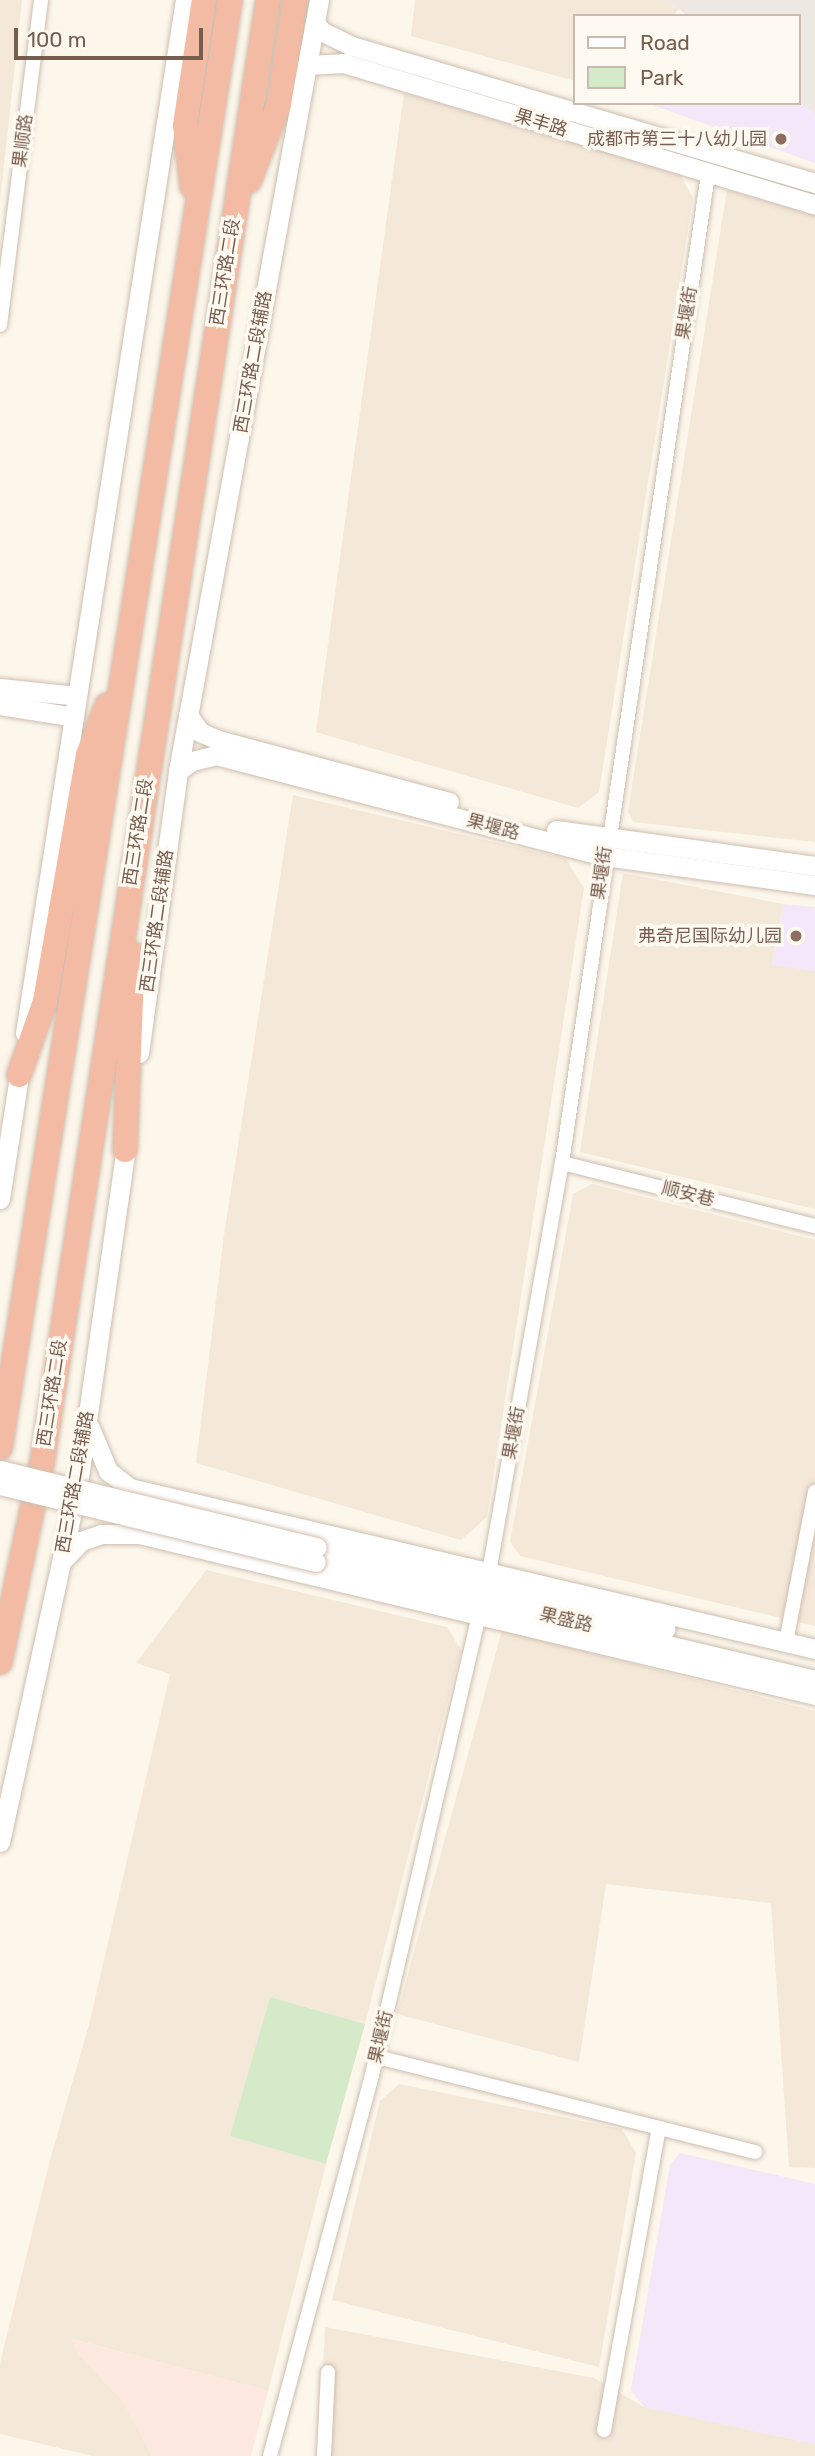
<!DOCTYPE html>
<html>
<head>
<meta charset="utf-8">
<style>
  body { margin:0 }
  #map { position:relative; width:815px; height:2456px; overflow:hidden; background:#fcf6eb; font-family:Rubik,"Noto Sans SC",sans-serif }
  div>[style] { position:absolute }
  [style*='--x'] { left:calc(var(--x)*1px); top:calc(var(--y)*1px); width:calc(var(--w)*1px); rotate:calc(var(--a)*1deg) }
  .residential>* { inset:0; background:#f4e8d9 }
  .commercial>* { inset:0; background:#fce8df }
  .industrial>* { inset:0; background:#eee8e3 }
  .education>* { inset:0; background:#f3e7f9 }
  .green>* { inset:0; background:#d5eac9 }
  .roads { filter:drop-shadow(0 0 2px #cebeb0) drop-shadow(0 0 2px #cebeb0) }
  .street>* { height:14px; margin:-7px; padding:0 7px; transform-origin:7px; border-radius:7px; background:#fff }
  .secondary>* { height:19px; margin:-9.5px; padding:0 9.5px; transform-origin:9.5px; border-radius:9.5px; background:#fff }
  .highway>* { height:24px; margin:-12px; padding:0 12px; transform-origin:12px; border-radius:12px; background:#f4bba4 }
  .bridges { filter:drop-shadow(0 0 2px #d1bfae) drop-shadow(0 0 2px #d1bfae) }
  .secondary-bridge>* { height:19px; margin:-9.5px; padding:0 9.5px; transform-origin:9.5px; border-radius:9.5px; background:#fff }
  .dots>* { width:19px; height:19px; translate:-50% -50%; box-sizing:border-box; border:4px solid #fffaf1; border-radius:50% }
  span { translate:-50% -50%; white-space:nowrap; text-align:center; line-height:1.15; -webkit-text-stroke:7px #fffaf1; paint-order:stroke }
  .street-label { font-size:18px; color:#775d4e }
  .education-label { font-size:18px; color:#785e54 }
  .right { translate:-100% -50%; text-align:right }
  .legend { position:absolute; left:573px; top:14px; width:228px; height:91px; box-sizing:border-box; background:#fffaf1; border:2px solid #c9bbb0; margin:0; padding:9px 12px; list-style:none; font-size:21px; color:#775d4e }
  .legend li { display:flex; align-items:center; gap:14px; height:35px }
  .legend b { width:35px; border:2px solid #c9bbb0 }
  .scale { position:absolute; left:14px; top:28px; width:189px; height:32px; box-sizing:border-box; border:4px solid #775d4e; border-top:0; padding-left:9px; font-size:21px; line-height:24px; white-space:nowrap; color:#775d4e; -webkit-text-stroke:5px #fffaf1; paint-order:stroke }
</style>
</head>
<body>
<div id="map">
  <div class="residential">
    <div style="clip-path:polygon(0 0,22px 0,0 202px)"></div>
    <div style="clip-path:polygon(415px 0,667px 0,679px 9px,673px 16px,575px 16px,575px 81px,411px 36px)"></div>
    <div style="clip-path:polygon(404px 93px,679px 173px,693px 198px,599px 792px,578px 808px,316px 732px)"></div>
    <div style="clip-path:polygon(727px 190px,815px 215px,815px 842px,633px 822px,628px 811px)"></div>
    <div style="clip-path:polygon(293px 795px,566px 859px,584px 888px,487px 1517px,461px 1540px,196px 1463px,224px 1235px)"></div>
    <div style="clip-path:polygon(623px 873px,783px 904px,772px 964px,815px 971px,815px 1209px,580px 1152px)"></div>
    <div style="clip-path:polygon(592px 1184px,815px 1240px,815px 1626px,520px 1556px,510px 1542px,573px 1194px)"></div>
    <div style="clip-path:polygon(206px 1570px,447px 1627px,461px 1650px,365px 2024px,270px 1997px,231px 2136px,326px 2164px,268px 2391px,72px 2339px,78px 2353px,123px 2401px,152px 2456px,93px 2456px,0 2434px,0 2363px,51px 2156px,89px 2025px,170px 1674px,136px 1663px)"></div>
    <div style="clip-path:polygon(502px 1630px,815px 1711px,815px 2168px,789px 2167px,771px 1903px,606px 1884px,579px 2062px,397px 2014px)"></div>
    <div style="clip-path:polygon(399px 2084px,622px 2129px,636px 2153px,599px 2367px,332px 2300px,380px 2101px)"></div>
    <div style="clip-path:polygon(325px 2327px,594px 2378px,644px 2407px,815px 2444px,815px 2456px,319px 2456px)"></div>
  </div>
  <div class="commercial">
    <div style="clip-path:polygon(71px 2339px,268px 2391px,251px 2456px,152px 2456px,123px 2401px,78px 2353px)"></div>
  </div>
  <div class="industrial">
    <div style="clip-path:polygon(667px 0,815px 0,815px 114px,799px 102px,799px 16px,688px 16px)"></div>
  </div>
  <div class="education">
    <div style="clip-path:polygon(799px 102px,815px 114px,815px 163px,647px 103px)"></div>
    <div style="clip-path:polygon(783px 904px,815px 907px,815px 971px,772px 965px)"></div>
    <div style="clip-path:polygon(680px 2153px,815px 2184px,815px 2444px,644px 2407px,631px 2390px,670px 2165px)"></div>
  </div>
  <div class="green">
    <div style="clip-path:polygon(270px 1997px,365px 2024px,326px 2164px,230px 2136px)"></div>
  </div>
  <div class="roads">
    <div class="street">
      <div style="--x:0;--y:325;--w:328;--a:-82.8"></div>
      <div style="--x:562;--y:1163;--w:261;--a:14"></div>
      <div style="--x:489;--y:1572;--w:415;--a:-79.9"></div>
      <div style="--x:562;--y:1163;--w:1000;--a:-81.6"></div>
      <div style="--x:786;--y:1642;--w:153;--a:-79.1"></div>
      <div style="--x:377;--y:2057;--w:390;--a:14.1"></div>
      <div style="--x:604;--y:2430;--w:307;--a:-79.7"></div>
      <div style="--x:270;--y:2456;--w:394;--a:-75"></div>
      <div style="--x:372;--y:2075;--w:472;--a:-76.9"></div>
      <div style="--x:324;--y:2456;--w:84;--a:-87.3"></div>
    </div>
    <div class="secondary">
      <div style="--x:315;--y:22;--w:11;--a:56"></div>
      <div style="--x:321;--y:31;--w:34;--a:26"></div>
      <div style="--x:352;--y:46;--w:483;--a:16.5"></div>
      <div style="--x:307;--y:65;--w:36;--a:-3"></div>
      <div style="--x:343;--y:63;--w:493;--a:16.7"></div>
      <div style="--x:0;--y:688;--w:77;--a:5.9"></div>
      <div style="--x:0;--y:705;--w:75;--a:9.2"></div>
      <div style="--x:188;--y:715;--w:21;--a:55"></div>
      <div style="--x:200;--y:732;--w:20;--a:24"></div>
      <div style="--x:218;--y:740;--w:239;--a:15"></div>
      <div style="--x:178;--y:771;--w:17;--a:-36"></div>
      <div style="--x:192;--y:761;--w:25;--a:-14"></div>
      <div style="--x:216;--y:755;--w:402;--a:14.6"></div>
      <div style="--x:605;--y:856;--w:212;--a:7.9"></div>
      <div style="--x:556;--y:830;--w:261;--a:7.9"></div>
      <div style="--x:25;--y:1033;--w:1045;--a:-81.2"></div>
      <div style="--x:139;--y:1053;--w:285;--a:-82.1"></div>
      <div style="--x:178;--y:771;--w:784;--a:-79.64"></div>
      <div style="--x:0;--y:1199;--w:138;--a:-81.2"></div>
      <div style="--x:90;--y:1428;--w:47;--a:67.3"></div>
      <div style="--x:108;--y:1471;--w:28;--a:38"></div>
      <div style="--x:130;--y:1488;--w:704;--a:13.23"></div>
      <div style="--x:317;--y:1547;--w:358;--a:13.3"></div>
      <div style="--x:62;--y:1561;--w:28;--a:-46"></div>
      <div style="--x:81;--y:1541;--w:21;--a:-19"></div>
      <div style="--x:101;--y:1534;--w:38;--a:0"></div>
      <div style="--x:139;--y:1534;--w:695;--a:13.4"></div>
      <div style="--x:316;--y:1562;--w:513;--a:13.3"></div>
      <div style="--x:0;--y:1842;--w:366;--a:-77.7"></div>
      <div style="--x:78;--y:1484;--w:349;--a:-81.9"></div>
    </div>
    <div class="highway">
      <div style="--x:249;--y:181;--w:83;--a:-68.7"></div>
      <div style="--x:279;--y:104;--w:105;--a:-81.3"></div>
      <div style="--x:192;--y:186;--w:61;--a:-96.5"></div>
      <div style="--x:185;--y:125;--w:126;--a:-81.4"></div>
      <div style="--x:19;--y:1075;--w:78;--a:-70.6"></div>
      <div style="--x:45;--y:1001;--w:250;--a:-80.1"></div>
      <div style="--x:88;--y:755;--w:53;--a:-69.2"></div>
      <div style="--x:125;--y:1150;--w:196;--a:-87.7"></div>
      <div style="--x:0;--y:1448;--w:1466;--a:-80.97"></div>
      <div style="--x:0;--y:1662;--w:203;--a:-78.1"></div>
      <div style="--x:42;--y:1463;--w:1480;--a:-81.22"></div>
    </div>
  </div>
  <div class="bridges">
    <div class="secondary-bridge">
      <div style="--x:0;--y:1470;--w:326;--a:13.7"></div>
      <div style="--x:0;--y:1485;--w:325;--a:13.7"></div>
    </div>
  </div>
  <div class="dots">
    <div style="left:781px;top:139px;background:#8d6e63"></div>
    <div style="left:796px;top:936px;background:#8d6e63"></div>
  </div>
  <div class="street-label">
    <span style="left:541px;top:123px;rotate:17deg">果丰路</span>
    <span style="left:23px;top:141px;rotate:-83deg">果顺路</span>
    <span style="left:225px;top:272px;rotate:-81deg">西三环路二段</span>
    <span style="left:687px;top:313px;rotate:-81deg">果堰街</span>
    <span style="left:253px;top:362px;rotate:-80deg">西三环路二段辅路</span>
    <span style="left:493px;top:827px;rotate:15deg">果堰路</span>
    <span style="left:138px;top:832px;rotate:-81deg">西三环路二段</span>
    <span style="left:602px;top:873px;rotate:-82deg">果堰街</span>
    <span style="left:157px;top:921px;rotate:-82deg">西三环路二段辅路</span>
    <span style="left:688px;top:1194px;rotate:14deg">顺安巷</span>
    <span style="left:52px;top:1393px;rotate:-81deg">西三环路二段</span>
    <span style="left:514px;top:1433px;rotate:-80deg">果堰街</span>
    <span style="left:75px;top:1482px;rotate:-80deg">西三环路二段辅路</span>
    <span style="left:566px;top:1620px;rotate:13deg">果盛路</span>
    <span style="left:381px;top:2037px;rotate:-77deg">果堰街</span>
  </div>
  <div class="education-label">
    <span class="right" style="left:767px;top:139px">成都市第三十八幼儿园</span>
    <span class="right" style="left:782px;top:936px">弗奇尼国际幼儿园</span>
  </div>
  <ul class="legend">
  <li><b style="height:9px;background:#fff"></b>Road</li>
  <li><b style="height:19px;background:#d5eac9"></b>Park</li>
  </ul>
  <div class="scale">100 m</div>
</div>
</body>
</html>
